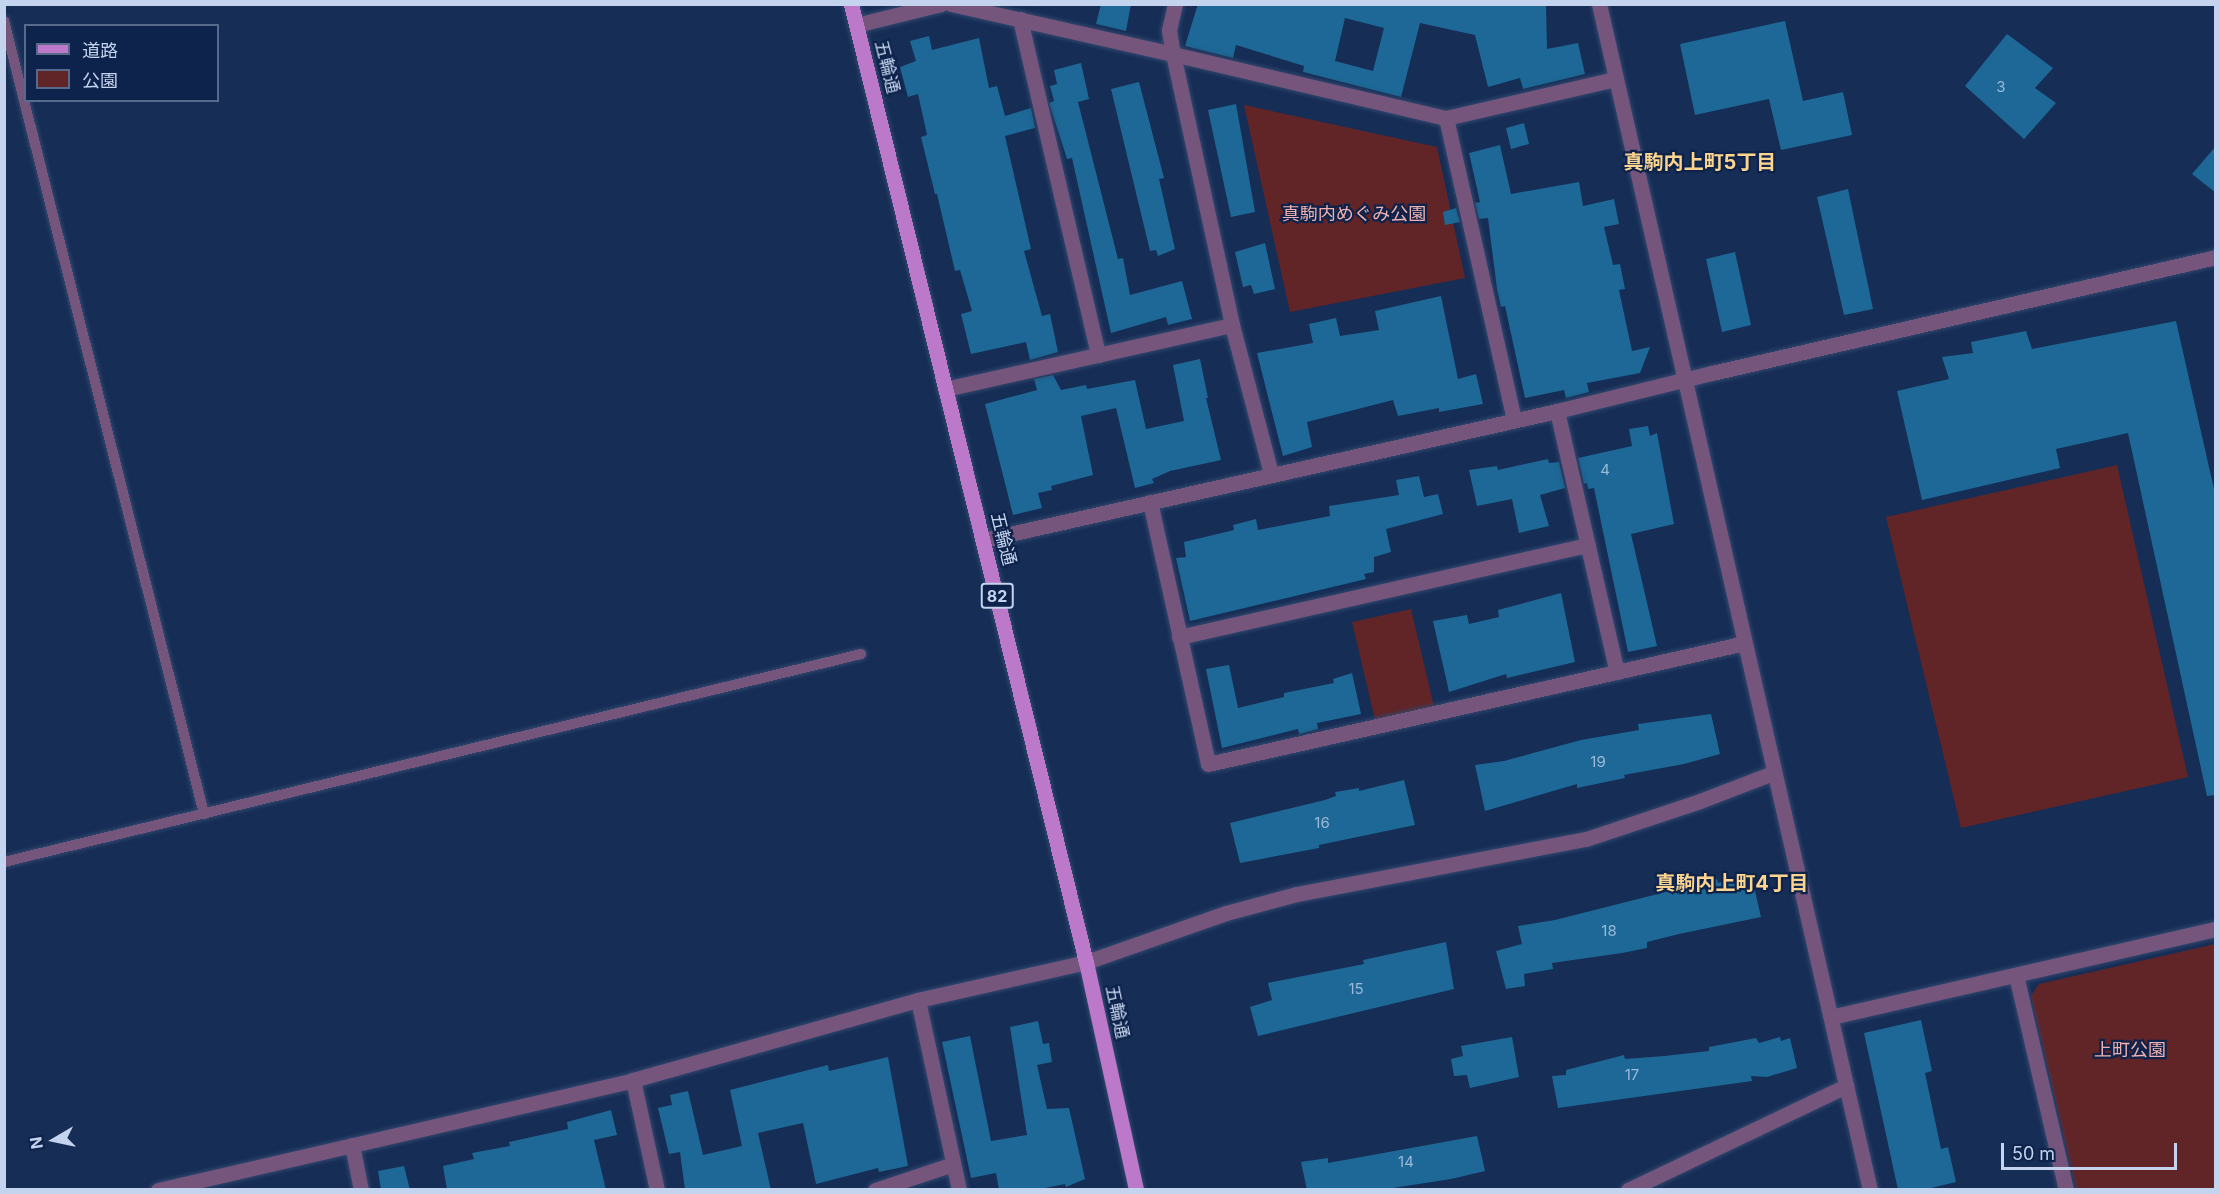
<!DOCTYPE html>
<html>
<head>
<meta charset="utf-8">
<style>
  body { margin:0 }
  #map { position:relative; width:2220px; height:1194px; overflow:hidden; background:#162d56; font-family:Inter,"Noto Sans JP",sans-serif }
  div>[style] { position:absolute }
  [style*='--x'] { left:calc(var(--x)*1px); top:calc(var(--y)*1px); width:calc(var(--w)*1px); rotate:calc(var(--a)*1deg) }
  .green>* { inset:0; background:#612527 }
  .building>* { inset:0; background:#1d6896 }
  .roads { filter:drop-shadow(0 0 2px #32486e) drop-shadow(0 0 2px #32486e) }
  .lane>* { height:10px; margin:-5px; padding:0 5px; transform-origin:5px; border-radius:5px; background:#76557c }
  .street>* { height:15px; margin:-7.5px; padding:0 7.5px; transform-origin:7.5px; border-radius:7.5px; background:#76557c }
  .primary>* { height:15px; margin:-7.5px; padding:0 7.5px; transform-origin:7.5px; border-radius:7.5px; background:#bc78c9 }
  span { translate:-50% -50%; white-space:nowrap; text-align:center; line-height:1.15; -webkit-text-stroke:4.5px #0d234b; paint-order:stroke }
  .number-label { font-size:15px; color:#9bb9d8 }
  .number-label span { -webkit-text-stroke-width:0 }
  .shield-label span { padding:2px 4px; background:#0d234b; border:2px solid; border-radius:4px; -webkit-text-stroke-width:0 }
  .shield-label { font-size:16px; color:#c5d4ee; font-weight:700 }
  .street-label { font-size:18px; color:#c5d4ee }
  .park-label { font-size:18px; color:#f3b0ad }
  .neighbourhood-label { font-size:20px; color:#fdd58e; font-weight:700 }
  .frame { position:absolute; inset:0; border:6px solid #c5d4ee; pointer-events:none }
  .legend { position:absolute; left:24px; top:24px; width:195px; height:78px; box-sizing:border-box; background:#0d234b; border:2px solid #576a8c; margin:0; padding:8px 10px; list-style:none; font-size:18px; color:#c5d4ee }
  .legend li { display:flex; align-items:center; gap:12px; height:30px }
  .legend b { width:30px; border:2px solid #576a8c }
  .north { position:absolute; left:24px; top:1110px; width:60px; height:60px; -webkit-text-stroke:4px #0d234b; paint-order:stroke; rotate:261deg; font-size:16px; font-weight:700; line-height:24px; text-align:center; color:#c5d4ee }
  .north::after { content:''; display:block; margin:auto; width:21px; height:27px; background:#c5d4ee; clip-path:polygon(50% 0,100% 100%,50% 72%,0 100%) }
  .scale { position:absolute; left:2001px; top:1143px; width:176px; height:27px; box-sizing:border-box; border:3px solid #c5d4ee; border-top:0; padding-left:8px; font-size:18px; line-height:21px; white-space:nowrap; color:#c5d4ee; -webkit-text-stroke:4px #0d234b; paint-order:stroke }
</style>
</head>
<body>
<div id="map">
  <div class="green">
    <div style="clip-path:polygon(1244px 105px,1437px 147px,1465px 278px,1290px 312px)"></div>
    <div style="clip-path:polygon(2117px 465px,2188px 777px,1961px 828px,1886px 517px)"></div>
    <div style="clip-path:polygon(1411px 609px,1435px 711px,1376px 724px,1352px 622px)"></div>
    <div style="clip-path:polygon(2215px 944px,2215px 1189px,2076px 1189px,2031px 996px,2039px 984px)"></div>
  </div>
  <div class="building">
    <div style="clip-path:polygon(1101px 4px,1131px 4px,1126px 31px,1096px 24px)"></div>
    <div style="clip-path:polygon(evenodd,1198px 4px,1546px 4px,1547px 49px,1578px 43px,1585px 74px,1523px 89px,1520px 78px,1488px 87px,1475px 35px,1420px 23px,1401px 97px,1303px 72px,1304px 66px,1236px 45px,1233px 58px,1185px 46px,1198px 4px,1345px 18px,1384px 28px,1373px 71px,1335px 61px,1345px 18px)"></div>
    <div style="clip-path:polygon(1785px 21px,1803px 101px,1843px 92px,1852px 135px,1781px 150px,1769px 99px,1695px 115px,1680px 44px)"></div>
    <div style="clip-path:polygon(2007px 34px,2053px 68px,2035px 88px,2056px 103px,2024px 139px,1965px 86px)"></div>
    <div style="clip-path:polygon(929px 36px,932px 50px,979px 38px,989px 88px,997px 86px,1005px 116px,1031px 108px,1035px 128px,1005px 136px,1031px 249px,1024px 251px,1042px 316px,1050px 314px,1058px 352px,1030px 360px,1026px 342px,971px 354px,961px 314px,972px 311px,960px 270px,955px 271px,937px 194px,935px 194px,921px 137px,927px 135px,918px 94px,908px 97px,900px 67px,916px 61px,910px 41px)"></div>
    <div style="clip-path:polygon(1081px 63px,1089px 99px,1078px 102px,1118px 259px,1123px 258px,1130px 295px,1182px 281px,1192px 319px,1168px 325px,1166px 317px,1111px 333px,1072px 158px,1067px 159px,1049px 103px,1054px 101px,1050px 86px,1057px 84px,1054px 70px)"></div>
    <div style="clip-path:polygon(1139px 82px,1164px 178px,1159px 179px,1175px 249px,1158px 256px,1156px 250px,1150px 251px,1111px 89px)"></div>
    <div style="clip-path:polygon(1236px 104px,1255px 212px,1231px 217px,1208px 110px)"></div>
    <div style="clip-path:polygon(1524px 123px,1529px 144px,1511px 149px,1506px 128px)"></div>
    <div style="clip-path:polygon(1500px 145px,1511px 194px,1579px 182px,1583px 206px,1614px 199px,1619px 224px,1604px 227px,1613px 265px,1620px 264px,1625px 289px,1619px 290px,1632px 351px,1650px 347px,1640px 373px,1587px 383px,1589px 392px,1566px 398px,1564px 390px,1525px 398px,1505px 306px,1501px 307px,1497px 289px,1488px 218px,1479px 219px,1475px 203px,1480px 202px,1469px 153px)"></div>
    <div style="clip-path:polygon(2216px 146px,2216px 193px,2192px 174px)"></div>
    <div style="clip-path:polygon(1848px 189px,1873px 309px,1844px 315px,1817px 197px)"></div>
    <div style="clip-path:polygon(1456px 208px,1460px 222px,1445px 225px,1443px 212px)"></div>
    <div style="clip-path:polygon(1265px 243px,1275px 289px,1254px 294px,1251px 285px,1243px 287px,1235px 252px)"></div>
    <div style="clip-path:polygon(1735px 252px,1751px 325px,1722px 332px,1706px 259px)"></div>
    <div style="clip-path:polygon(1441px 296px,1458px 379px,1476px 374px,1483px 404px,1439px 412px,1439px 408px,1398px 416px,1393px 400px,1307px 422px,1312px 447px,1283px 456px,1257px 353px,1313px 343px,1309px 324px,1336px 318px,1340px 336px,1379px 330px,1375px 311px)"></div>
    <div style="clip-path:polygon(2176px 321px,2216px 498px,2216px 795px,2207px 796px,2128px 433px,2056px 449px,2060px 468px,1922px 500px,1897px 391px,1949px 379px,1942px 357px,1973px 353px,1971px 342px,2026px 331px,2032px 349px)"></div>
    <div style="clip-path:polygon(1200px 359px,1208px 398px,1206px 398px,1221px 460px,1170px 471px,1152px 479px,1154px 483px,1135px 488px,1116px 408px,1081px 416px,1093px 475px,1051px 486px,1052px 490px,1038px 493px,1042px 508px,1013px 515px,985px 404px,1037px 390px,1034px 379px,1053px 375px,1061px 390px,1086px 385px,1087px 389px,1135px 380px,1146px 429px,1184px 421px,1173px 365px)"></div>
    <div style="clip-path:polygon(1648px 426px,1650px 436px,1657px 433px,1674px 524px,1631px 534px,1657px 646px,1628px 652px,1594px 488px,1588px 489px,1587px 483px,1584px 484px,1578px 458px,1632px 446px,1629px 429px)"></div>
    <div style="clip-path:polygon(1548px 459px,1549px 463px,1559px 462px,1565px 488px,1540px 495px,1549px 526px,1519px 533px,1512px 499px,1477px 506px,1469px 470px,1497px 466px,1498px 470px)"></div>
    <div style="clip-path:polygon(1419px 476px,1424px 497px,1438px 494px,1443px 514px,1386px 529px,1391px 552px,1374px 557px,1374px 572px,1364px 574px,1366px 579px,1190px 621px,1176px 558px,1186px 557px,1184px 542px,1234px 530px,1233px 525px,1256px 519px,1258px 530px,1330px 516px,1329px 506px,1399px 495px,1396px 480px)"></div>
    <div style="clip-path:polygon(1561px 593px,1575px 662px,1507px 678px,1506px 674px,1449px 692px,1433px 621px,1467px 615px,1469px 624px,1499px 617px,1498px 610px)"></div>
    <div style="clip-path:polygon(1229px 665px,1238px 708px,1284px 697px,1284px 693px,1334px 683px,1333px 679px,1352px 673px,1361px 714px,1317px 723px,1318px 729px,1299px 734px,1298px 729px,1222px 748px,1206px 669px)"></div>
    <div style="clip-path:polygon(1711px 714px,1720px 754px,1684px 764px,1624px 775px,1625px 778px,1577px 788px,1577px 784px,1485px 811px,1475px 765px,1504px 761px,1581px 740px,1639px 730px,1638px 724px)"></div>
    <div style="clip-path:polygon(1404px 780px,1415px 825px,1319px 845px,1319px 848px,1240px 863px,1230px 823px,1325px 800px,1336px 796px,1335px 792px,1359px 788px,1359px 791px)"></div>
    <div style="clip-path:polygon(1751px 874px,1761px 917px,1679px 934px,1647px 942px,1647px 948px,1622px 953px,1552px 963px,1553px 969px,1524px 974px,1525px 986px,1506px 989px,1496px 951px,1522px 944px,1518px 926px,1555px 920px,1717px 879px,1718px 883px)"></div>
    <div style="clip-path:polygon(1446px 942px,1454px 989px,1258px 1036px,1250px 1007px,1272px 1000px,1268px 983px,1364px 964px,1363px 960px)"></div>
    <div style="clip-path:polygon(1921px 1020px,1932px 1071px,1925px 1073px,1941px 1149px,1948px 1147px,1956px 1182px,1923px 1190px,1898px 1190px,1864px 1033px)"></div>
    <div style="clip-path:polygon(1038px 1021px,1043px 1044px,1049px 1043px,1052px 1062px,1037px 1065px,1047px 1109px,1069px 1108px,1085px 1179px,1066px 1187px,1065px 1184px,1035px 1190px,999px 1190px,996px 1173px,971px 1178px,942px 1042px,970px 1036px,991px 1141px,1027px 1135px,1010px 1027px)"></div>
    <div style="clip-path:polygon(1512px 1037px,1519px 1077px,1470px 1088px,1467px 1075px,1454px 1076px,1451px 1059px,1463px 1056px,1461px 1046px)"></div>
    <div style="clip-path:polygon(1780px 1037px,1781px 1041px,1790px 1038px,1797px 1068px,1767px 1077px,1751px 1076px,1752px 1081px,1558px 1108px,1552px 1076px,1566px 1075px,1566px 1070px,1624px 1055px,1625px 1059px,1664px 1056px,1709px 1051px,1709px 1047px,1756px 1038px,1759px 1043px)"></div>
    <div style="clip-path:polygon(888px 1057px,908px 1166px,879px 1172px,878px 1168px,816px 1184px,803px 1123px,758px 1133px,771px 1190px,685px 1190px,680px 1152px,669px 1154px,658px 1108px,672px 1105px,670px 1095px,688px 1091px,703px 1155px,742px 1146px,730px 1090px,828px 1065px,829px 1071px)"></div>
    <div style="clip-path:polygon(611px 1110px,617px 1135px,594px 1140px,606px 1190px,447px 1190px,443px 1166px,474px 1159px,472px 1153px,510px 1146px,509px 1142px,568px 1129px,567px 1122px)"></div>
    <div style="clip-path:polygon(1477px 1136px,1485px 1171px,1451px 1179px,1380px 1190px,1307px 1190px,1301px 1162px,1328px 1158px,1328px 1163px)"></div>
    <div style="clip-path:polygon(404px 1166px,410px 1190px,381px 1190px,378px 1171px)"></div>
  </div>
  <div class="roads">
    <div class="lane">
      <div style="--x:4;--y:21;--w:818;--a:75.84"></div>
      <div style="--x:4;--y:862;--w:882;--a:-13.64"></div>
    </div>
    <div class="street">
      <div style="--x:951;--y:4;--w:228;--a:12.7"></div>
      <div style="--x:1173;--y:54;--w:277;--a:77.7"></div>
      <div style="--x:1232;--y:325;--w:154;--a:75.3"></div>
      <div style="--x:1175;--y:4;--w:27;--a:103"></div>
      <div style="--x:1169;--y:30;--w:24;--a:81"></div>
      <div style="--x:1173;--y:54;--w:280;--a:13.2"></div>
      <div style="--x:1446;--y:118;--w:173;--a:-13"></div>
      <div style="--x:1599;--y:4;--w:1217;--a:77.13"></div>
      <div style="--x:1020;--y:19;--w:345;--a:76.9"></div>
      <div style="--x:856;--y:25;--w:88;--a:-13.9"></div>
      <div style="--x:1446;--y:118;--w:309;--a:77.3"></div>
      <div style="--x:945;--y:389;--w:294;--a:-12.6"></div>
      <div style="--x:1557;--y:411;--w:268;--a:77.1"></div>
      <div style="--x:1150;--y:502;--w:268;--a:77.5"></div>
      <div style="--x:1208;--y:764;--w:550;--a:-12.7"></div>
      <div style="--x:983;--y:540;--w:588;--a:-12.67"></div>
      <div style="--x:1557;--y:411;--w:160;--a:-13.8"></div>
      <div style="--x:1712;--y:373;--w:517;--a:-12.96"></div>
      <div style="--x:1179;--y:637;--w:419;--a:-12.7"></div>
      <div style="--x:2016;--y:975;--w:221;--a:76.9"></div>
      <div style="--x:918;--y:1000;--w:194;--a:77.8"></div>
      <div style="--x:1831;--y:1017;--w:395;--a:-12.9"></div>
      <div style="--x:633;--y:1080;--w:113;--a:77.7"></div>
      <div style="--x:352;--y:1145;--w:46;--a:78.7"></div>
      <div style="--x:158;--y:1190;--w:488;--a:-13"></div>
      <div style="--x:633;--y:1080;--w:296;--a:-15.7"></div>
      <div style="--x:918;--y:1000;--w:172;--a:-12.7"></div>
      <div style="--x:1086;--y:962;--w:148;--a:-19.3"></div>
      <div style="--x:1226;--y:913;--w:73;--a:-15"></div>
      <div style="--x:1297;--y:894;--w:294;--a:-10.8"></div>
      <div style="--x:1586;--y:839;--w:120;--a:-18.4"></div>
      <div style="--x:1700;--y:801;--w:78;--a:-21"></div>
      <div style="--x:875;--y:1190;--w:82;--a:-18.4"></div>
      <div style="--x:1628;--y:1190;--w:242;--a:-25.5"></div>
    </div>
    <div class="primary">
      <div style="--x:851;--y:4;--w:986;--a:76.22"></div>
      <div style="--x:1086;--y:962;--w:233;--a:77.6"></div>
    </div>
  </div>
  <div class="number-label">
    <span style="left:2001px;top:87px">3</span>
    <span style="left:1605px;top:470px">4</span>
    <span style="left:1598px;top:762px">19</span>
    <span style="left:1322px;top:823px">16</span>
    <span style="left:1609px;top:931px">18</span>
    <span style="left:1356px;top:989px">15</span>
    <span style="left:1632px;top:1075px">17</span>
    <span style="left:1406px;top:1162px">14</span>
  </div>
  <div class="shield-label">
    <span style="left:997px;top:596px">82</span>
  </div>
  <div class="street-label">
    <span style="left:887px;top:67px;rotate:76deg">五輪通</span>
    <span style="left:1003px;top:539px;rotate:76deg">五輪通</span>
    <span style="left:1117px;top:1012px;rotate:78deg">五輪通</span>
  </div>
  <div class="park-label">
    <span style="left:1354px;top:214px">真駒内めぐみ公園</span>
    <span style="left:2130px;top:1050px">上町公園</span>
  </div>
  <div class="neighbourhood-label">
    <span style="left:1700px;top:162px">真駒内上町5丁目</span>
    <span style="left:1732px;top:883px">真駒内上町4丁目</span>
  </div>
  <div class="frame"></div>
  <ul class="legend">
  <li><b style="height:8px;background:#bc78c9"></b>道路</li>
  <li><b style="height:16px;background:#612527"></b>公園</li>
  </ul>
  <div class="north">N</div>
  <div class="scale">50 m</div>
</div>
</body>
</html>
